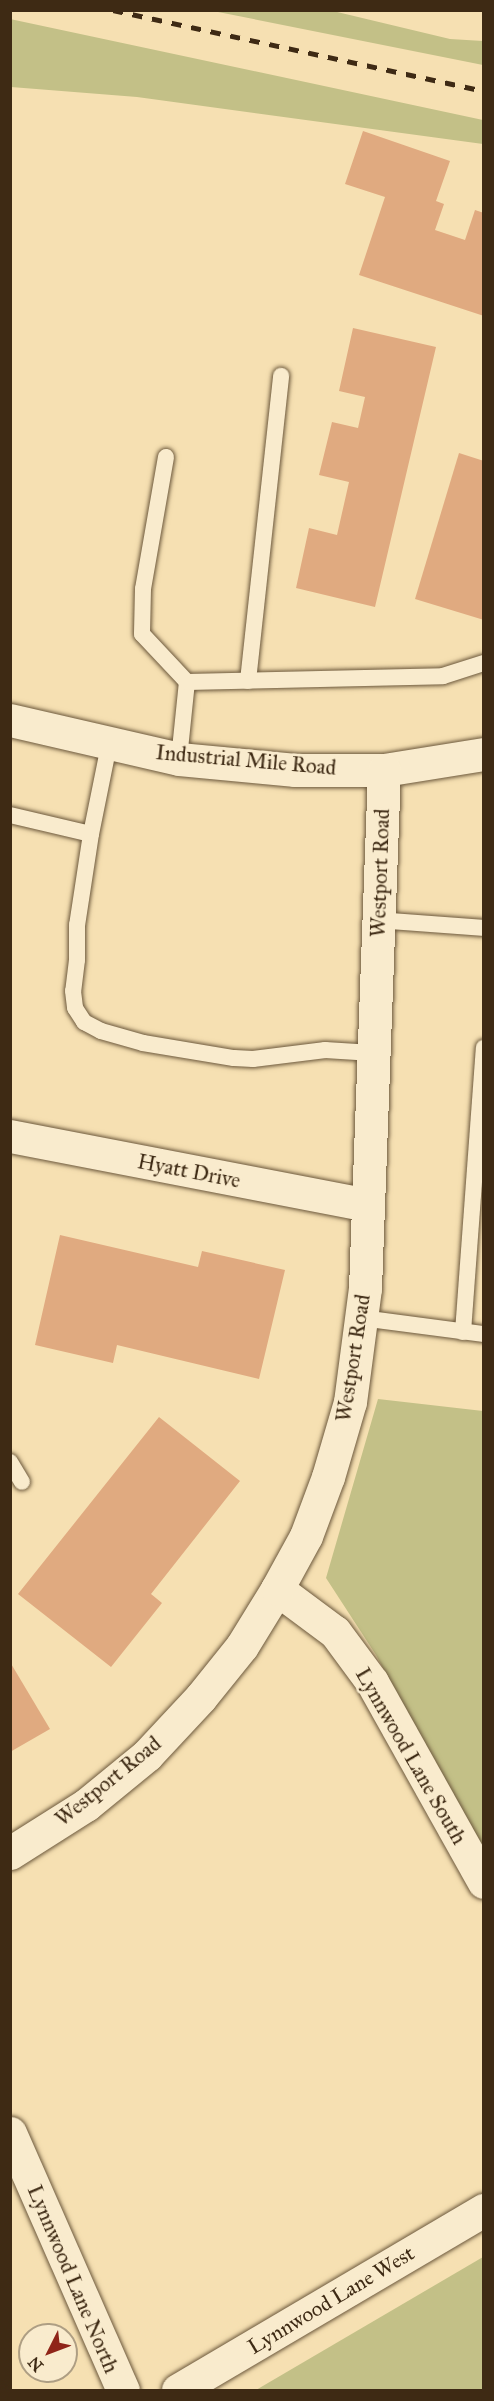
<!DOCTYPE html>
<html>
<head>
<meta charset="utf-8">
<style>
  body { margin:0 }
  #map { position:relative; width:494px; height:2401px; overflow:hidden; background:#f6e0b2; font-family:"IM FELL Great Primer",serif }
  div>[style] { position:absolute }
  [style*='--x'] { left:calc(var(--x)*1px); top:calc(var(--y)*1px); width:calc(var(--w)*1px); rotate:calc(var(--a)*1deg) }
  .green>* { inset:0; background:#c3c087 }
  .building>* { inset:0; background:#e0aa80 }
  .roads { filter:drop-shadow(0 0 2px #6c583c) drop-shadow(0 0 2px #6c583c) }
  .lane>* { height:16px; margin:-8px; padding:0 8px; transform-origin:8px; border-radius:8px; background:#f9ebcd }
  .street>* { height:33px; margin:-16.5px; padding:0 16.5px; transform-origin:16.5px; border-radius:16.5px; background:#f9ebcd }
  .rail>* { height:4.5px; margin-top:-2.25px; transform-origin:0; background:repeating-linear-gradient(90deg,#3e2a14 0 10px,transparent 0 20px) }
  span { translate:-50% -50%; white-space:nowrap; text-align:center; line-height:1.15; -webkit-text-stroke:5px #f9ebcd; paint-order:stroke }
  .street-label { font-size:21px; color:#3e2a14 }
  .frame { position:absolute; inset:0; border:12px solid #3e2a14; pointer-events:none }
  .north { position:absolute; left:18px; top:2323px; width:60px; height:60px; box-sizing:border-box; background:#f9ebcd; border:2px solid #ae9e83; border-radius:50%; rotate:228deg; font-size:16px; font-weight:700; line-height:24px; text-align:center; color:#3e2a14 }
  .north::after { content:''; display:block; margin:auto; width:21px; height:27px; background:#8f2418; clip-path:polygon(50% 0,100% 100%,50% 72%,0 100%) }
</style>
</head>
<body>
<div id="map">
  <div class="green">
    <div style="clip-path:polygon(213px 11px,333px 11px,450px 39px,483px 41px,483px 65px)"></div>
    <div style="clip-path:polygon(10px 19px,483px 120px,483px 144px,137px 97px,11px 87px)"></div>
    <div style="clip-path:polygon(378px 1399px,483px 1411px,483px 1855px,376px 1655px,326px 1578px)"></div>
    <div style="clip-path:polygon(483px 2257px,483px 2390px,256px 2390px)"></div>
  </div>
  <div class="building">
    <div style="clip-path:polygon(363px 131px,450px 161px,436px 201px,444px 204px,435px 230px,465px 240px,475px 210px,484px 213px,484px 316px,359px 275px,385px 197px,345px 184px)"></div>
    <div style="clip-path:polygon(353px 328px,436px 347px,375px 607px,296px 588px,309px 528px,337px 535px,349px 482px,319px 475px,332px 422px,358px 428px,365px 397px,339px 391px)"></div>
    <div style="clip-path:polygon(459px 453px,484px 461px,484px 620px,415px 599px)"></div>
    <div style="clip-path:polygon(60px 1235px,198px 1267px,202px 1251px,285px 1270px,259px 1379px,117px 1345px,113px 1363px,35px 1345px)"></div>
    <div style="clip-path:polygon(159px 1417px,240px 1481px,151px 1594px,162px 1603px,111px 1667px,18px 1594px)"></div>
    <div style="clip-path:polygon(10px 1662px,50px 1729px,10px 1752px)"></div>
  </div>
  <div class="roads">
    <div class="lane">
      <div style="--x:166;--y:457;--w:134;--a:99.9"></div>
      <div style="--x:143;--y:589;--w:45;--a:91.3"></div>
      <div style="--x:142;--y:634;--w:66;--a:46.8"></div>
      <div style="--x:248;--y:681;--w:307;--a:-83.8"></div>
      <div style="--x:109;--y:745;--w:91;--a:101.4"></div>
      <div style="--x:91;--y:834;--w:92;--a:98.7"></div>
      <div style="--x:77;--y:925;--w:35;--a:90"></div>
      <div style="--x:77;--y:960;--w:31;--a:97"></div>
      <div style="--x:73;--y:991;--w:17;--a:83"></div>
      <div style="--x:75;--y:1008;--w:17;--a:57"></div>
      <div style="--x:84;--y:1022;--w:19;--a:28"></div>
      <div style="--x:101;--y:1031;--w:44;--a:15.9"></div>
      <div style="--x:143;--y:1043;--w:92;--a:9.4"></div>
      <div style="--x:234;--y:1058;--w:19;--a:3"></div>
      <div style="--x:253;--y:1059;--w:73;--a:-7.1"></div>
      <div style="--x:325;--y:1050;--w:48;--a:3.6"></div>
      <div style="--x:179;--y:759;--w:77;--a:-84.1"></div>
      <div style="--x:187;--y:682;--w:256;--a:-1.3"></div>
      <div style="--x:443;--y:676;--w:43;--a:-17.6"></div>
      <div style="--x:10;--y:815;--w:83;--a:13.2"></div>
      <div style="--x:378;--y:920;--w:106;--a:4.3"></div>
      <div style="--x:362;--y:1318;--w:123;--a:7.5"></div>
      <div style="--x:463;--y:1332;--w:285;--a:-85.8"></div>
      <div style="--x:10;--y:1462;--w:23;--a:59"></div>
    </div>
    <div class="street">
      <div style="--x:10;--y:720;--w:173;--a:13"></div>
      <div style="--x:179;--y:759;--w:117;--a:5.4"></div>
      <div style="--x:295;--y:770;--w:89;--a:0"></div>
      <div style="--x:384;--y:770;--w:101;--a:-9.1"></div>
      <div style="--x:10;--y:1136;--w:364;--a:10.9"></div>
      <div style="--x:277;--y:1589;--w:72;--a:36.6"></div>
      <div style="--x:335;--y:1632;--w:62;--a:53.5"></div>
      <div style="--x:372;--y:1682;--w:229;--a:60.8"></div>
      <div style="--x:10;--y:1853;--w:90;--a:-32.3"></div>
      <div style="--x:86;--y:1805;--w:79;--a:-39.3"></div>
      <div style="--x:147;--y:1755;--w:79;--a:-47"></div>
      <div style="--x:201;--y:1697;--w:65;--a:-51.2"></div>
      <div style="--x:242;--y:1646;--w:67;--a:-58.4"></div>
      <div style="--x:277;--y:1589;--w:60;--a:-61.3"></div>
      <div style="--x:306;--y:1536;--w:63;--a:-69.6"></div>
      <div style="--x:328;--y:1477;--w:78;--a:-73.7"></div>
      <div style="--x:350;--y:1402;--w:115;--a:-82.5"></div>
      <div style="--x:365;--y:1288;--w:518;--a:-87.9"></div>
      <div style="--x:10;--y:2133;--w:281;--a:66.3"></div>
      <div style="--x:178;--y:2390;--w:355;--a:-30.5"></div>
    </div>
  </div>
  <div class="rail">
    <div style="--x:113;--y:10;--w:380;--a:12.3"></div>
  </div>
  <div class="street-label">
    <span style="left:246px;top:760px;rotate:5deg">Industrial Mile Road</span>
    <span style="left:380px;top:873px;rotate:-88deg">Westport Road</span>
    <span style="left:189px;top:1171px;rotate:11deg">Hyatt Drive</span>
    <span style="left:353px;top:1358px;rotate:-81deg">Westport Road</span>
    <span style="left:411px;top:1756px;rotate:60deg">Lynnwood Lane South</span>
    <span style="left:108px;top:1781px;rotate:-39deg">Westport Road</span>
    <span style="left:73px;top:2279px;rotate:67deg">Lynnwood Lane North</span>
    <span style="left:331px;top:2300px;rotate:-31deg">Lynnwood Lane West</span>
  </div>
  <div class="frame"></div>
  <div class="north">N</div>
</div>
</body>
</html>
